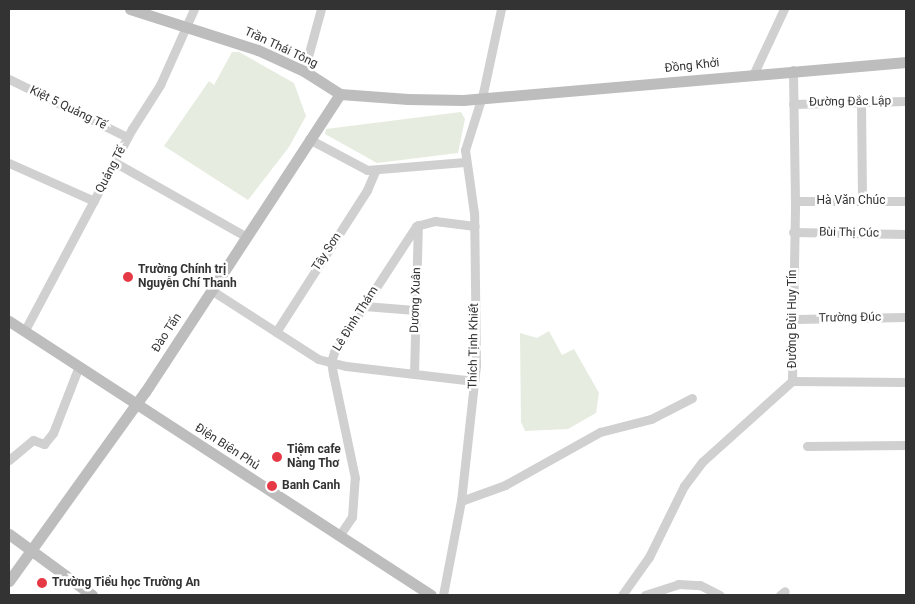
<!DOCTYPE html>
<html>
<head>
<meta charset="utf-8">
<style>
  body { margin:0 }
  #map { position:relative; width:915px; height:604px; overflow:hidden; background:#fff; font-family:Roboto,sans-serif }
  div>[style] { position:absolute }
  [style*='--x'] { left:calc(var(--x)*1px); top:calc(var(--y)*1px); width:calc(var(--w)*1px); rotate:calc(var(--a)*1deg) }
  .green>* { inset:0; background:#e6ecdf }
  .street>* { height:9px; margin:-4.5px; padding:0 4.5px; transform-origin:4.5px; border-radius:4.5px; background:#d0d0d0 }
  .secondary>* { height:11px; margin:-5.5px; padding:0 5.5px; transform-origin:5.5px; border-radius:5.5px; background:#bdbdbd }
  .dots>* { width:14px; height:14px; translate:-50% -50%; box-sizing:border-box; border:2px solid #fff; border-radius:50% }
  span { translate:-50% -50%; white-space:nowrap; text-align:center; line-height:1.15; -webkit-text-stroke:5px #fff; paint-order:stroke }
  .street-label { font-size:12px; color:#333 }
  .poi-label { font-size:12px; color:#333; font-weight:700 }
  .left { translate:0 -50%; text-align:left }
  .frame { position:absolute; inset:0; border:10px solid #333; pointer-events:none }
</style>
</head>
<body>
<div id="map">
  <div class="green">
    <div style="clip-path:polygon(232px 52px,239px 52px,294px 83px,306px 116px,289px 147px,248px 200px,164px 146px,209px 81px,214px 85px)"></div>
    <div style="clip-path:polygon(461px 112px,465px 119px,458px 153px,377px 163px,325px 134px,326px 129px)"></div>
    <div style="clip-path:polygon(549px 331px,562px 355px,574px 349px,599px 393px,596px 413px,568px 429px,525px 431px,521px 422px,520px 333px,537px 338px)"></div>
  </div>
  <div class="street">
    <div style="--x:304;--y:71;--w:64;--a:-74.7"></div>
    <div style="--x:754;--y:73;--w:71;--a:-64.9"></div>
    <div style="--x:9;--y:79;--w:131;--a:26.2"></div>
    <div style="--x:861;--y:102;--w:99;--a:89.4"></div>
    <div style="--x:793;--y:104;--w:113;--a:-1.5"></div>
    <div style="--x:309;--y:139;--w:66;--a:28.1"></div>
    <div style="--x:367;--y:170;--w:98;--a:-4.7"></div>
    <div style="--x:9;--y:163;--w:93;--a:24.1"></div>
    <div style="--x:116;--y:163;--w:148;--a:29.5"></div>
    <div style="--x:795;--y:201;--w:111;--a:0"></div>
    <div style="--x:793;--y:232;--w:113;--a:1"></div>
    <div style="--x:211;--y:290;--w:127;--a:32.8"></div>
    <div style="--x:318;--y:359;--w:29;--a:14"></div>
    <div style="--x:346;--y:366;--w:129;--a:6.7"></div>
    <div style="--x:364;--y:306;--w:51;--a:4.5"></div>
    <div style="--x:794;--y:319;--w:112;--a:-1"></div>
    <div style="--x:25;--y:330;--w:228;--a:-62"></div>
    <div style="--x:132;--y:129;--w:52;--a:-57.5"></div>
    <div style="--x:160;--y:85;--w:83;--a:-65.9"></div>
    <div style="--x:276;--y:332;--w:169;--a:-57.3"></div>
    <div style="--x:367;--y:190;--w:21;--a:-67"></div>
    <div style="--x:414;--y:374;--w:149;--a:-88.5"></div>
    <div style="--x:792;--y:381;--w:114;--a:0.5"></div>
    <div style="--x:807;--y:446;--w:99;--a:-0.6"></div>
    <div style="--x:9;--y:460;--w:31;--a:-40"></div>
    <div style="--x:33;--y:440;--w:12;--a:20"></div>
    <div style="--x:44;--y:444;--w:14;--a:-51"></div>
    <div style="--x:53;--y:433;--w:72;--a:-68.8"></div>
    <div style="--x:461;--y:501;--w:47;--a:-20"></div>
    <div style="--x:505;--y:485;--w:109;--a:-29.2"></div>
    <div style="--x:600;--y:432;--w:53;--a:-14.3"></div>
    <div style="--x:651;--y:419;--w:46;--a:-27.1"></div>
    <div style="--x:339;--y:536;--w:23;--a:-56"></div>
    <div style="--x:352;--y:517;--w:39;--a:-86"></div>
    <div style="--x:355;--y:478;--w:106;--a:-101.9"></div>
    <div style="--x:333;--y:374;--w:12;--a:-99"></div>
    <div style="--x:331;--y:362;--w:10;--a:-73"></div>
    <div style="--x:334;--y:352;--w:150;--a:-56.9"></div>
    <div style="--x:416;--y:226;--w:20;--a:-15"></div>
    <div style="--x:435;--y:221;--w:40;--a:7.1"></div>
    <div style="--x:443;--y:595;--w:96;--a:-79.2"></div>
    <div style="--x:461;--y:501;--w:136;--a:-83.7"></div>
    <div style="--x:476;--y:366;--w:153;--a:-90.7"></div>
    <div style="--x:474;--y:213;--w:64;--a:-98.1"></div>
    <div style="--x:465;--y:150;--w:60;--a:-72.5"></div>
    <div style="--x:483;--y:93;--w:86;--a:-77.9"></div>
    <div style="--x:622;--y:595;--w:47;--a:-54.6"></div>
    <div style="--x:649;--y:557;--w:79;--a:-63.8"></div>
    <div style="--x:684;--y:486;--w:30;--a:-53"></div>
    <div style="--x:702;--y:462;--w:121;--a:-42"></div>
    <div style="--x:792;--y:381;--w:180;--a:-89"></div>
    <div style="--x:795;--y:201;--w:131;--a:-90.9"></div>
    <div style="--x:645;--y:595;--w:35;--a:-18"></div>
    <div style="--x:678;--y:584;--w:22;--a:3"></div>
    <div style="--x:700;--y:585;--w:22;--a:27"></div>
    <div style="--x:780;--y:595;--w:6;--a:-39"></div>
  </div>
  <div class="secondary">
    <div style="--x:130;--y:9;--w:134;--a:17.8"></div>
    <div style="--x:258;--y:50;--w:51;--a:24.5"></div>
    <div style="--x:304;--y:71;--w:43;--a:32.6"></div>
    <div style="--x:340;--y:94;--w:68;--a:4.2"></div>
    <div style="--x:408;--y:99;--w:55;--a:1"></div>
    <div style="--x:463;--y:100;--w:445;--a:-4.9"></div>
    <div style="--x:9;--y:321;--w:503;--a:33"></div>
    <div style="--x:9;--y:534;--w:103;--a:36.3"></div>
    <div style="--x:9;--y:581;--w:233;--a:-54.3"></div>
    <div style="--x:145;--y:392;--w:356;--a:-56.8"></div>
  </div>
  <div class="dots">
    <div style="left:128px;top:277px;background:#e63946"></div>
    <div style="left:277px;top:457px;background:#e63946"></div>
    <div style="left:272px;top:486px;background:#e63946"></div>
    <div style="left:42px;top:583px;background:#e63946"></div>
  </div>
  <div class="street-label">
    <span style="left:281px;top:48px;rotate:25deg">Trần Thái Tông</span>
    <span style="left:692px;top:66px;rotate:-6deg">Đồng Khởi</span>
    <span style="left:850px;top:102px;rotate:-1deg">Đường Đắc Lập</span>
    <span style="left:68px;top:108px;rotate:26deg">Kiệt 5 Quảng Tế</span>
    <span style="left:111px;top:170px;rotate:-62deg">Quảng Tế</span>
    <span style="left:851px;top:201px">Hà Văn Chúc</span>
    <span style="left:849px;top:233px;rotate:1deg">Bùi Thị Cúc</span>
    <span style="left:327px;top:252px;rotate:-57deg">Tây Sơn</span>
    <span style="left:416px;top:300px;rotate:-88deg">Dương Xuân</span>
    <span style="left:850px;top:318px;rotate:-1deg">Trường Đúc</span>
    <span style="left:356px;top:319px;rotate:-58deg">Lê Đình Thám</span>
    <span style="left:793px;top:319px;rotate:-90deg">Đường Bùi Huy Tín</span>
    <span style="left:167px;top:333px;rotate:-57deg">Đào Tấn</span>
    <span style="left:474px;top:346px;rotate:-89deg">Thích Tịnh Khiết</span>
    <span style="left:227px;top:447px;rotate:33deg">Điện Biên Phủ</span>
  </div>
  <div class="poi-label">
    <span class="left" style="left:138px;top:277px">Trường Chính trị<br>Nguyễn Chí Thanh</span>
    <span class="left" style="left:287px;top:457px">Tiệm cafe<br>Nàng Thơ</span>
    <span class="left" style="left:282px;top:486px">Banh Canh</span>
    <span class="left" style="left:52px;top:583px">Trường Tiểu học Trường An</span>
  </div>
  <div class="frame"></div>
</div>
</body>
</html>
